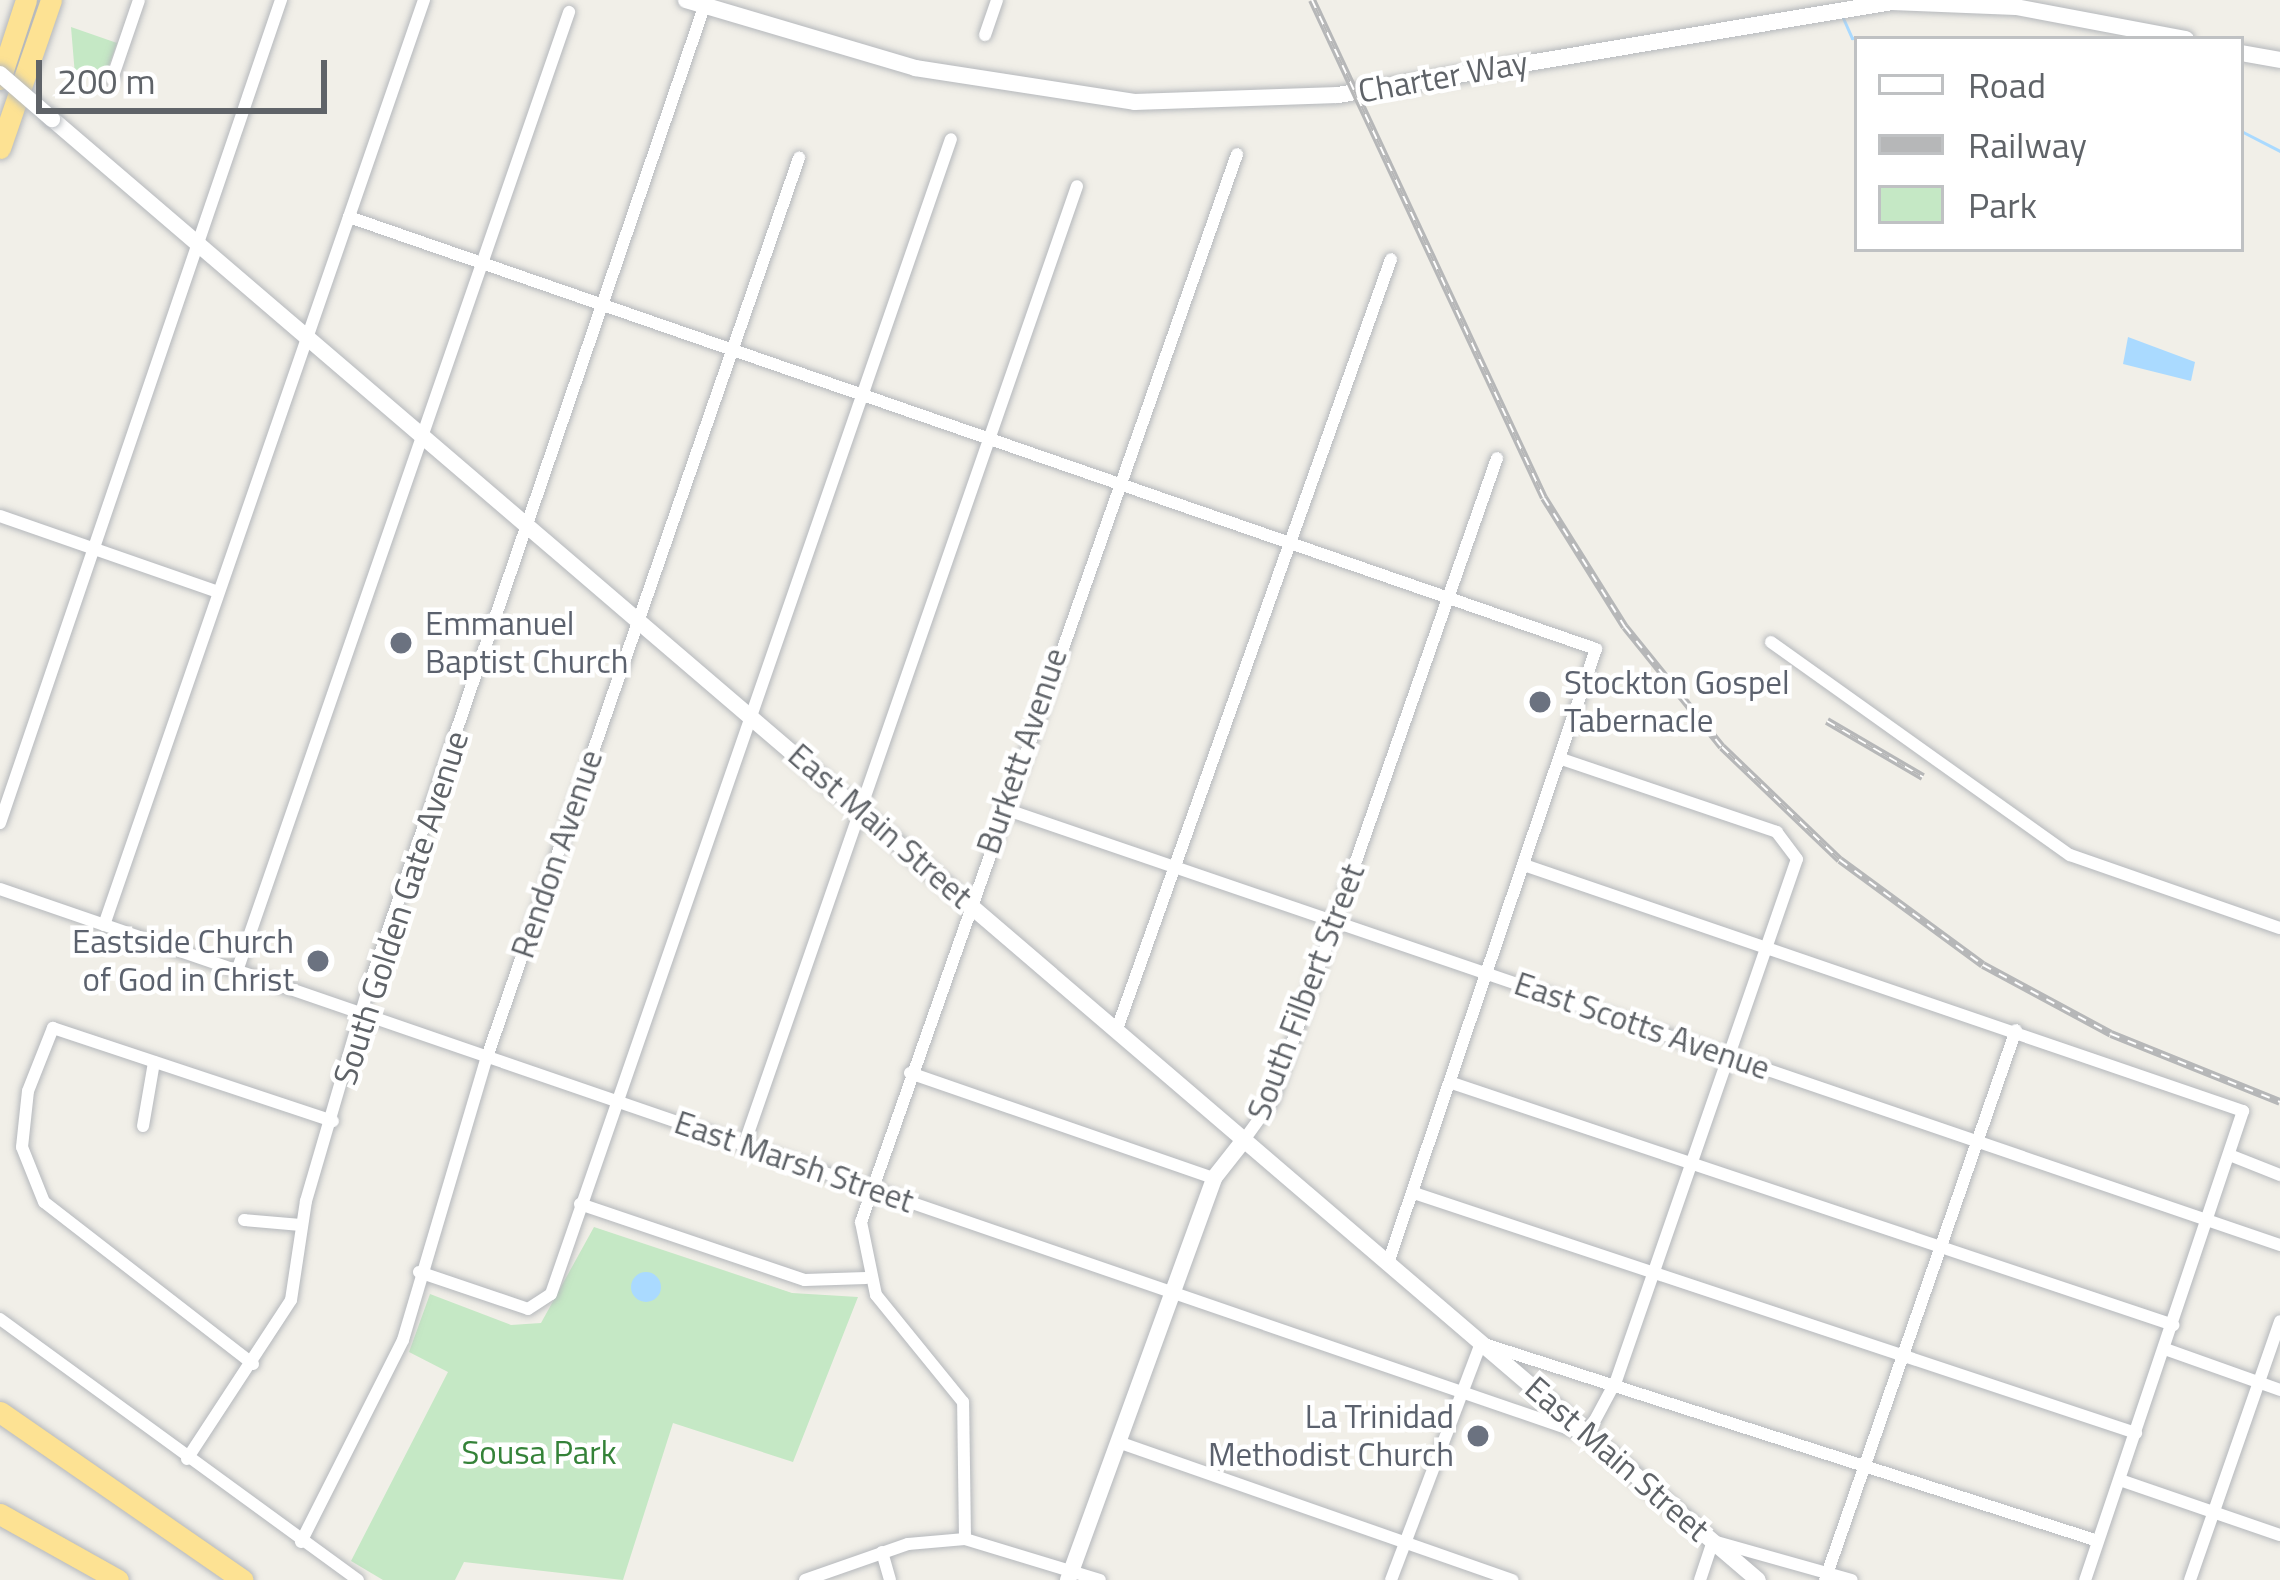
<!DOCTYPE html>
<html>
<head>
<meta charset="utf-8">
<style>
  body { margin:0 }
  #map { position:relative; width:2280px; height:1580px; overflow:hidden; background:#f1efe8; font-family:"Titillium Web",sans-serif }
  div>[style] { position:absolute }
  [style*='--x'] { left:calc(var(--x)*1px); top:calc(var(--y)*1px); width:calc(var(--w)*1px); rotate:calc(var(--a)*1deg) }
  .green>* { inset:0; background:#c5e8c5 }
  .water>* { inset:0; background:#aadaff }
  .round { border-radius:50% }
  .stream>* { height:3px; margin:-1.5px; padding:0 1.5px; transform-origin:1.5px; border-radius:1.5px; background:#aadaff }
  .roads { filter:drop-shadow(0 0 3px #b5b8bc) drop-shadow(0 0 3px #b5b8bc) }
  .street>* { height:12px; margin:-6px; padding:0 6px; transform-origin:6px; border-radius:6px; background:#fff }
  .secondary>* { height:16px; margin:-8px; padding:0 8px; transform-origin:8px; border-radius:8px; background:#fff }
  .highway>* { height:21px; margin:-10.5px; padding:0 10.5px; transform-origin:10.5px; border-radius:10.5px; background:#fde293 }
  .rail>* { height:8px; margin-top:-4px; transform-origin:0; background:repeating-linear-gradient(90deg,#fff 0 9px,#b6b7b8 0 18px); box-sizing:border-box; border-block:3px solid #b6b7b8 }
  .bridges { filter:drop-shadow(0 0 3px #b6babf) drop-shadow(0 0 3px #b6babf) }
  .secondary-bridge>* { height:16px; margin:-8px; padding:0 8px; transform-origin:8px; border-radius:8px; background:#fff }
  .dots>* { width:33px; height:33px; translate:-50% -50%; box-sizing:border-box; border:6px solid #fff; border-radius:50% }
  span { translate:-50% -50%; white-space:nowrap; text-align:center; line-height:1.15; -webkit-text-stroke:9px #fff; paint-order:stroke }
  .street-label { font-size:33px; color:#5f6368 }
  .worship-label { font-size:33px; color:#5b616d }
  .left { translate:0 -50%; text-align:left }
  .right { translate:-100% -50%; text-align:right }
  .park-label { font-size:33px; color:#348238 }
  .legend { position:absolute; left:1854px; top:36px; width:390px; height:216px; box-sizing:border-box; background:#fff; border:3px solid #bfc1c3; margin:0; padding:15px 21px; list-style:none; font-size:36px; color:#5f6368 }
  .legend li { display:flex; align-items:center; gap:24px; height:60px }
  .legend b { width:60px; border:3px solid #bfc1c3 }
  .scale { position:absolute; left:36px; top:60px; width:291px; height:54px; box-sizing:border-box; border:6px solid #5f6368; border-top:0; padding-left:15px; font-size:36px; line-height:42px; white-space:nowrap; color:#5f6368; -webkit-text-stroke:9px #fff; paint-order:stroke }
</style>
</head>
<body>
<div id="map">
  <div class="green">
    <div style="clip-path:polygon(71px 27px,117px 43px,104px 80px,75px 75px)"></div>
    <div style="clip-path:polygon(594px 1227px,792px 1293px,858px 1297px,793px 1462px,673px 1423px,623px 1580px,464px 1562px,455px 1580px,383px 1580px,351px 1561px,448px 1372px,409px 1352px,430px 1294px,511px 1325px,541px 1323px)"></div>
  </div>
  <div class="water">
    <div style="clip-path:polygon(2128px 337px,2195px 362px,2191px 381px,2123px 364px)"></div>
    <div class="round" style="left:631px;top:1272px;width:30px;height:30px"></div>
  </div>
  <div class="stream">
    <div style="--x:1843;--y:18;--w:22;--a:66"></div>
    <div style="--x:1852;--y:38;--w:17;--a:3"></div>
    <div style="--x:2241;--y:131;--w:44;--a:27.1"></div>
  </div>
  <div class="roads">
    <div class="street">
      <div style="--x:985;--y:35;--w:37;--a:-71"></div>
      <div style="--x:112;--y:79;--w:83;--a:-71.1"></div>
      <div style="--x:349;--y:217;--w:1320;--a:19.11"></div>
      <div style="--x:1596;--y:649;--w:648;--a:108.71"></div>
      <div style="--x:0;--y:516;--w:231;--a:19.2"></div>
      <div style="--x:1771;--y:642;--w:367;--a:35.5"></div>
      <div style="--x:2070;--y:855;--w:222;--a:19.2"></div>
      <div style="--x:1002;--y:808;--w:1351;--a:18.88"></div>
      <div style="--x:0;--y:823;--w:870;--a:-71.15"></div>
      <div style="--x:1527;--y:866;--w:757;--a:18.89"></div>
      <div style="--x:2243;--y:1111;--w:495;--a:108.6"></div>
      <div style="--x:0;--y:889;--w:1678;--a:18.99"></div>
      <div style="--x:1587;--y:1435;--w:61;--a:-61.8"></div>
      <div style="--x:1616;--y:1381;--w:552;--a:-70.88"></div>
      <div style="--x:1797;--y:859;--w:34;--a:-127"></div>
      <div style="--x:1777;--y:832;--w:225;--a:-161.3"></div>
      <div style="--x:104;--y:925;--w:979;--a:-70.92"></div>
      <div style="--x:237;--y:971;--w:1015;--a:-70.9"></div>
      <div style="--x:1117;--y:1029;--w:817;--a:-70.41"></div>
      <div style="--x:910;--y:1073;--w:322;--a:19.1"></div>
      <div style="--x:1452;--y:1083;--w:761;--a:18.55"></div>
      <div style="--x:143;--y:1126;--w:65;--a:-80.2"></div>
      <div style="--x:1244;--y:1140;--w:48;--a:-54.3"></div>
      <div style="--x:1272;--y:1101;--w:681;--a:-70.71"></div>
      <div style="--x:744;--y:1145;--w:1015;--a:-70.85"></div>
      <div style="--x:2232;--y:1156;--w:52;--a:21.6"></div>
      <div style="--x:1414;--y:1193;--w:761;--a:18.39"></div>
      <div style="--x:580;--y:1204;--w:237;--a:18.7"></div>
      <div style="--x:805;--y:1280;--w:61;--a:-1.9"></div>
      <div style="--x:244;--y:1220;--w:57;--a:5"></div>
      <div style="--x:419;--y:1272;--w:115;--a:18.7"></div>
      <div style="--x:528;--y:1309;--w:27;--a:-33"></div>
      <div style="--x:551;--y:1294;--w:1222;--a:-70.9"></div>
      <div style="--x:0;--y:1319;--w:443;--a:36.1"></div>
      <div style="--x:2165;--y:1349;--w:122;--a:19.6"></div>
      <div style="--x:253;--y:1364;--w:264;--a:-142.2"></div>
      <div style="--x:44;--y:1202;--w:59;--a:-111.8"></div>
      <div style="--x:22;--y:1147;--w:56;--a:-83.9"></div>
      <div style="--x:28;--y:1091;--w:68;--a:-68.4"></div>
      <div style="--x:53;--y:1028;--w:295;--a:18.4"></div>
      <div style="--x:1118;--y:1442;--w:418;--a:19.3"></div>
      <div style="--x:187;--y:1459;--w:190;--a:-56.8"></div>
      <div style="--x:291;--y:1300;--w:100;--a:-81.4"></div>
      <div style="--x:306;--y:1201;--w:221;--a:-73.7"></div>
      <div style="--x:368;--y:989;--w:1038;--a:-71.11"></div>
      <div style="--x:2120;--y:1480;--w:169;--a:19"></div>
      <div style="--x:965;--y:1539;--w:137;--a:-90.8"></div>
      <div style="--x:963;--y:1402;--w:138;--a:-129.1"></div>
      <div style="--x:876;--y:1295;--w:75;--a:-101.6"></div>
      <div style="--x:861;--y:1222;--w:1132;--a:-70.6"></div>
      <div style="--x:301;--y:1542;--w:226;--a:-63.2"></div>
      <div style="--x:403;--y:1340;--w:295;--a:-73.5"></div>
      <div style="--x:487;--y:1057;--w:952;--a:-70.86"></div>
      <div style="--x:882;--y:1552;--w:29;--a:74"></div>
      <div style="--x:805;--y:1580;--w:109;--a:-19.3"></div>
      <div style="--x:908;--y:1544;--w:57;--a:-5"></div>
      <div style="--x:965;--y:1539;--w:141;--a:16.9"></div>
      <div style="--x:1391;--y:1580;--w:254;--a:-69.2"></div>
      <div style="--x:1481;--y:1343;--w:648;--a:17.79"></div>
      <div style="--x:1700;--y:1580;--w:41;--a:-71.6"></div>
      <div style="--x:1713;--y:1541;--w:144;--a:15.7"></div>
      <div style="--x:1825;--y:1580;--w:582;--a:-70.85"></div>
      <div style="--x:2190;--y:1580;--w:274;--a:-70.8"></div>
    </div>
    <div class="secondary">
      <div style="--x:686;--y:0;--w:239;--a:16.5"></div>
      <div style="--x:915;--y:68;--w:222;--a:8.8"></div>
      <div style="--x:1134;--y:102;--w:204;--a:-2"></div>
      <div style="--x:1338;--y:95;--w:562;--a:-9.53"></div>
      <div style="--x:1892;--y:2;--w:124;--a:2.3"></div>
      <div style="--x:2016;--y:7;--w:173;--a:10.7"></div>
      <div style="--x:2241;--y:53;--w:40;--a:10"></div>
      <div style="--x:52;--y:119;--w:2246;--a:40.58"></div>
      <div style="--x:1068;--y:1580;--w:428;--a:-70"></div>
      <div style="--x:1214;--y:1178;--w:48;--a:-51.7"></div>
    </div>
    <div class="highway">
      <div style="--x:0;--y:79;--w:83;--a:-71.8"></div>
      <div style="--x:0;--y:148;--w:157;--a:-71"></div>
      <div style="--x:0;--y:1412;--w:295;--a:34.7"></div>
      <div style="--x:0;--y:1514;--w:135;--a:29.2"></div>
    </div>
  </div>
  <div class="rail">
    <div style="--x:1312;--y:0;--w:549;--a:65.02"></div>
    <div style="--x:1544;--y:498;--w:152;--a:57.9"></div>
    <div style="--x:1625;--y:627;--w:154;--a:51.1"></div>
    <div style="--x:1722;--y:747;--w:163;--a:43.8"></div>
    <div style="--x:1840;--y:860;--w:177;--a:36.3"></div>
    <div style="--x:1983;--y:965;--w:145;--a:28.3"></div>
    <div style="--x:2111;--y:1034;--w:182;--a:21.9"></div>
    <div style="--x:1827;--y:721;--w:111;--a:30.3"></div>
  </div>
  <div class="bridges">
    <div class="secondary-bridge">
      <div style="--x:0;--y:74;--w:69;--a:40.9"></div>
    </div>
  </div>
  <div class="dots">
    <div style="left:401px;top:643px;background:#6b7280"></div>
    <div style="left:1540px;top:702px;background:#6b7280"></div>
    <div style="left:318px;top:961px;background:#6b7280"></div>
    <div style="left:1478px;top:1436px;background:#6b7280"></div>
  </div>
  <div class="street-label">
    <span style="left:1443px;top:77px;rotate:-10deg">Charter Way</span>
    <span style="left:1022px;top:751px;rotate:-71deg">Burkett Avenue</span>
    <span style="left:880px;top:826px;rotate:41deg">East Main Street</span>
    <span style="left:557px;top:854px;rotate:-71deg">Rendon Avenue</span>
    <span style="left:401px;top:908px;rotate:-72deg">South Golden Gate Avenue</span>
    <span style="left:1306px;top:992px;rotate:-69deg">South Filbert Street</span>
    <span style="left:1642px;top:1026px;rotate:19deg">East Scotts Avenue</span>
    <span style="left:794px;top:1162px;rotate:19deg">East Marsh Street</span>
    <span style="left:1617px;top:1459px;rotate:41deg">East Main Street</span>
  </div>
  <div class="worship-label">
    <span class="left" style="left:425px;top:643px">Emmanuel<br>Baptist Church</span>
    <span class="left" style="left:1564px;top:702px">Stockton Gospel<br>Tabernacle</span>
    <span class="right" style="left:294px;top:961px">Eastside Church<br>of God in Christ</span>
    <span class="right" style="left:1454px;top:1436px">La Trinidad<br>Methodist Church</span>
  </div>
  <div class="park-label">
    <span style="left:539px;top:1453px">Sousa Park</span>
  </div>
  <ul class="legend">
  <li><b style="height:15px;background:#fff"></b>Road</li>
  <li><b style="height:15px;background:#b6b7b8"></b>Railway</li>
  <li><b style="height:33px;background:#c5e8c5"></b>Park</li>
  </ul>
  <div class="scale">200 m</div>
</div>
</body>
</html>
